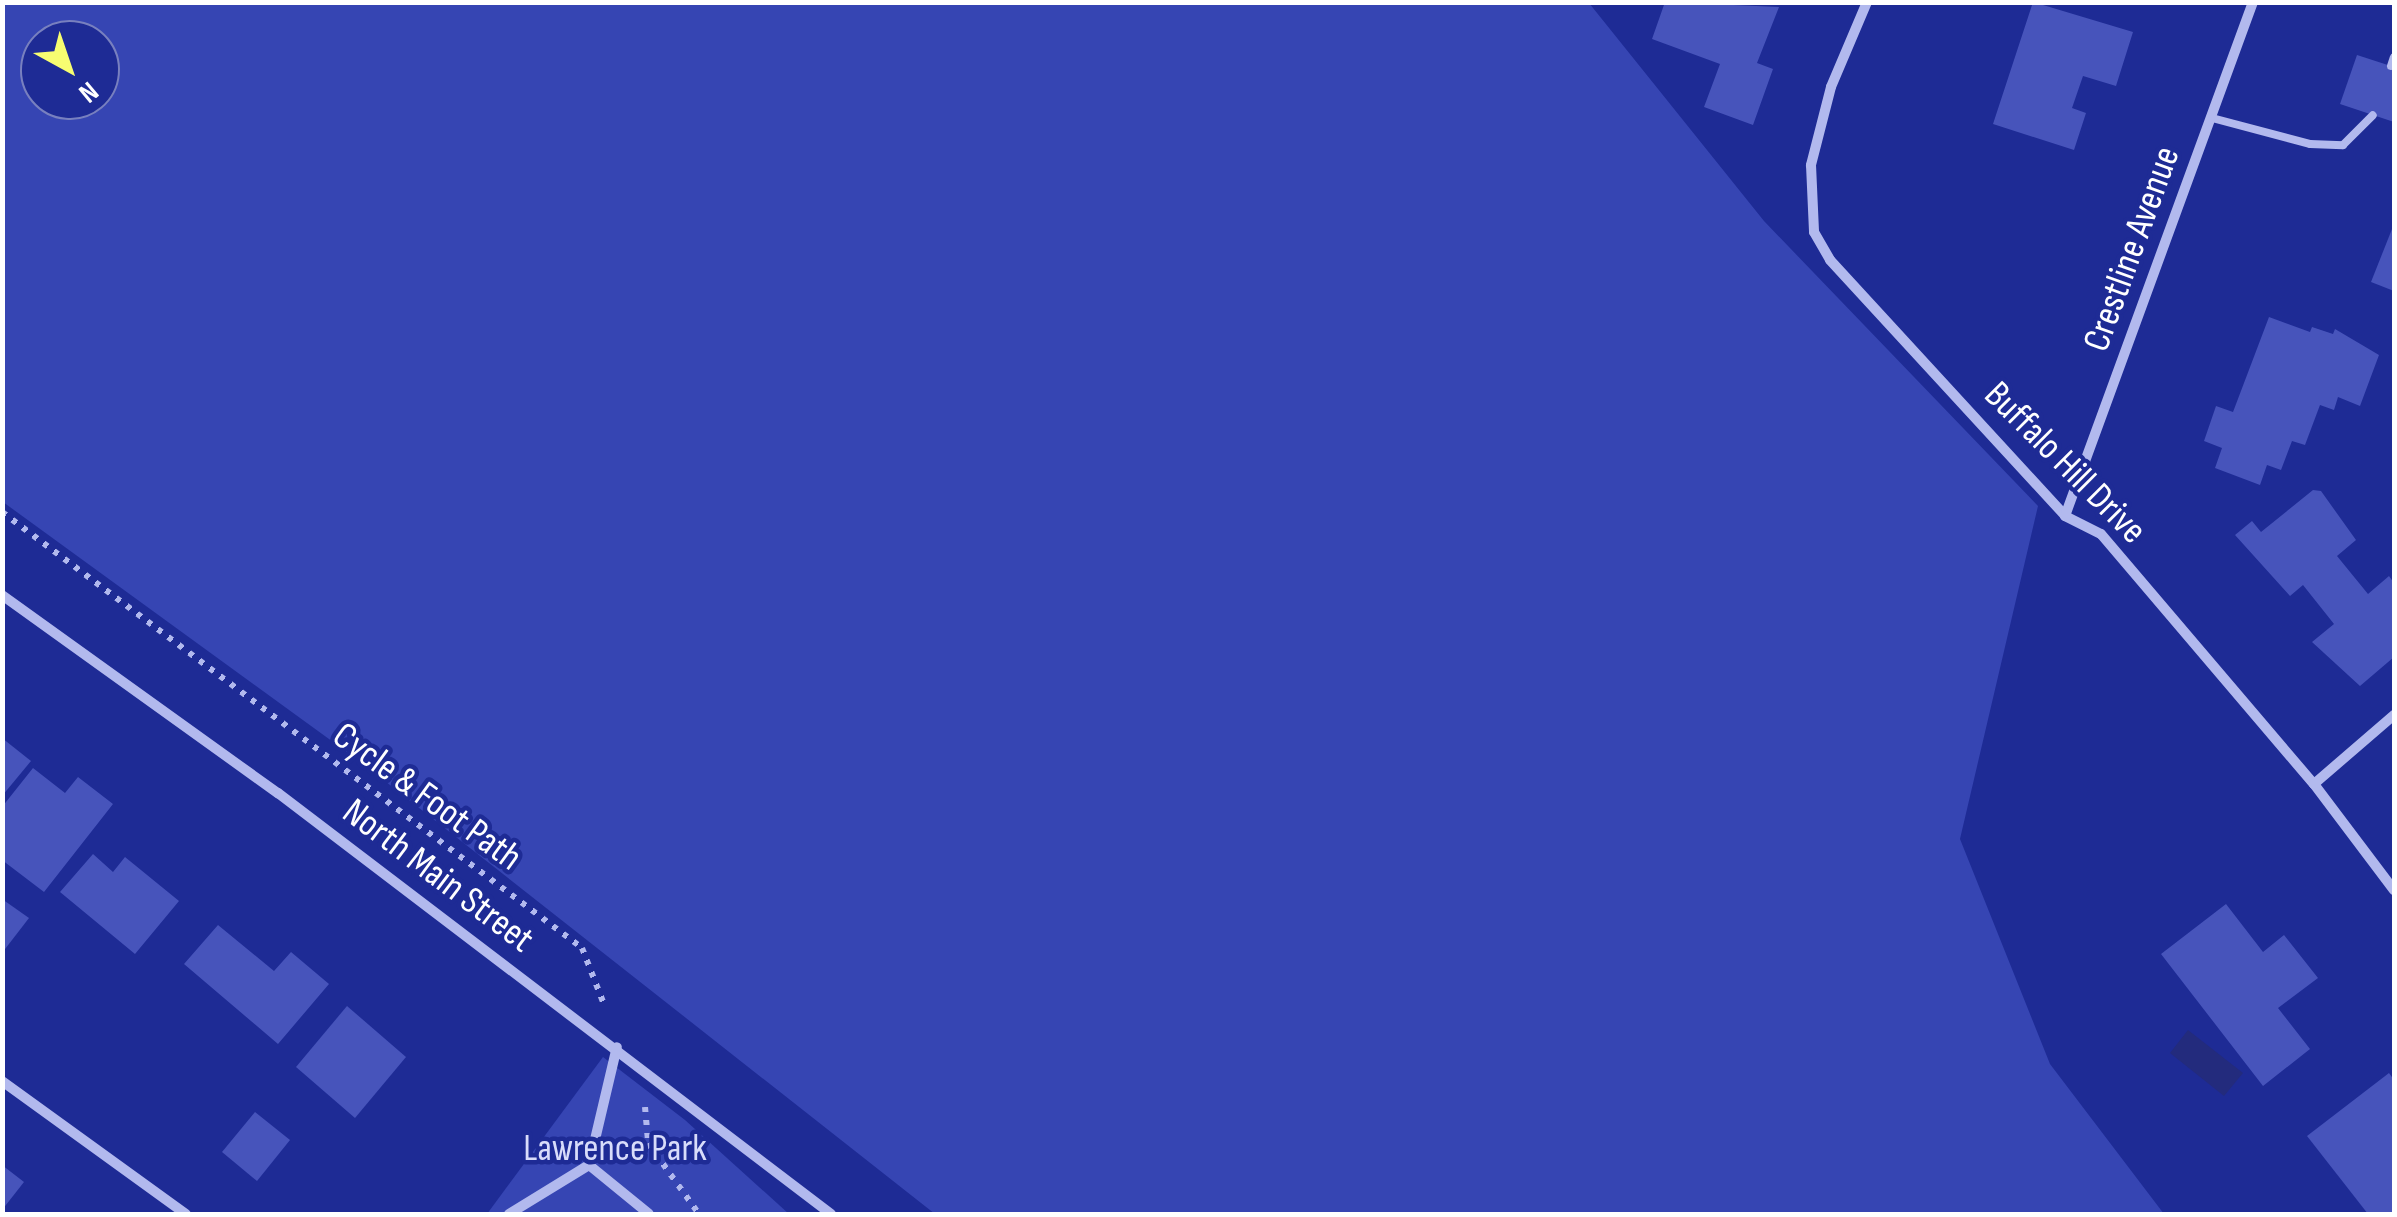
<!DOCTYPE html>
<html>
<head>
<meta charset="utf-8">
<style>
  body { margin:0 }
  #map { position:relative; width:2397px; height:1217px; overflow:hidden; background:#1e2b95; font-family:"Sofia Sans Condensed",sans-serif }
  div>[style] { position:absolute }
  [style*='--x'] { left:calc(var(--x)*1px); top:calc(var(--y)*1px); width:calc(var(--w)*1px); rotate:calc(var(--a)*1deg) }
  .green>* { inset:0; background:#3645b3 }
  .water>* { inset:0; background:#232b7d }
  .building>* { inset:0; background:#4754bb }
  .path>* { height:6px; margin-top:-3px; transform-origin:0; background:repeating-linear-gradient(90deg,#b2b9ee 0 5px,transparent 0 13px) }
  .service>* { height:8px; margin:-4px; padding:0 4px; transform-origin:4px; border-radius:4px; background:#b2b9ee }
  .minor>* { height:10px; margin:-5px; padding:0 5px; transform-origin:5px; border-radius:5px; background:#b2b9ee }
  span { translate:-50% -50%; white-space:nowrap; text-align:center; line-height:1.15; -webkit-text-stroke:9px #1e2b95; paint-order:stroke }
  .street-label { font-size:38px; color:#fff }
  .park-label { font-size:38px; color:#d8dcfa }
  .frame { position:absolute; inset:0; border:5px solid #fff; pointer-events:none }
  .north { position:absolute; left:20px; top:20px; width:100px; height:100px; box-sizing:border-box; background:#1e2b95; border:2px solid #7880bf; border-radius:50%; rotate:140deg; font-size:28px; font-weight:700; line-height:40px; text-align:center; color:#fff }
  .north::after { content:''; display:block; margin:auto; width:35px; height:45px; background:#f7fd71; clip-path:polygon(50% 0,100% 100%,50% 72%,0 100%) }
</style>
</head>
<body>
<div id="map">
  <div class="green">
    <div style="clip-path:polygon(evenodd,3px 2px,1589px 3px,1764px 221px,2038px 506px,1960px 839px,2050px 1064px,2164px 1214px,935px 1214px,362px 763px,3px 502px,3px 2px,40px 40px,100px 40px,100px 100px,40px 100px,40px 40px)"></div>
    <div style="clip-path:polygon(603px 1057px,685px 1120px,789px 1214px,487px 1214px)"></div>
  </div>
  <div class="water">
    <div style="clip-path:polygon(2188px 1030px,2243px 1073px,2224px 1096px,2170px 1053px)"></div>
  </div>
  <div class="building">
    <div style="clip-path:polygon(1665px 2px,1779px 7px,1757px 63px,1773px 69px,1753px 125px,1704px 107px,1720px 64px,1652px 39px)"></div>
    <div style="clip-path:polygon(2033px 2px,2133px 32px,2116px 86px,2083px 76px,2072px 108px,2086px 113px,2074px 150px,1993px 124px)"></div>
    <div style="clip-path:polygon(2357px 55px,2394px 67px,2394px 122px,2340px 104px)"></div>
    <div style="clip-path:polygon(2394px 224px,2394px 291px,2371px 282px)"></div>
    <div style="clip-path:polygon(2269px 317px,2310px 332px,2312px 327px,2333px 334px,2335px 329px,2379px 355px,2360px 406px,2338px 397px,2334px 410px,2320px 405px,2305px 445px,2292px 441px,2281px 470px,2267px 465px,2260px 485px,2215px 468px,2222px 448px,2204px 441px,2216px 406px,2233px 412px)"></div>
    <div style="clip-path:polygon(2313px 490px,2321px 491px,2356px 540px,2337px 556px,2368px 594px,2389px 576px,2394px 583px,2394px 657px,2360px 686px,2312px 642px,2334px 624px,2303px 585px,2290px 596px,2235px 535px,2252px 521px,2261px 532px)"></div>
    <div style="clip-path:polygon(2px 738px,31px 761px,2px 796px)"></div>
    <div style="clip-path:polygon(33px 768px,65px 793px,78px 777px,113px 804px,44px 892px,2px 860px,2px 807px)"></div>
    <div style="clip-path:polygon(93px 854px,113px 872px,125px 857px,179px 901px,135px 954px,60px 892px)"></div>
    <div style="clip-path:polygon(2px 899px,29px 918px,2px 953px)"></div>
    <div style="clip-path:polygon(2226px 904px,2263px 952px,2284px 935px,2318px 978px,2278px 1008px,2310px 1049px,2263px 1086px,2161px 954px)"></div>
    <div style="clip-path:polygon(218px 925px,274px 971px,291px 952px,329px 984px,278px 1044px,184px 964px)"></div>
    <div style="clip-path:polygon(347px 1006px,406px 1057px,355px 1118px,296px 1067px)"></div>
    <div style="clip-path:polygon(2389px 1073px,2394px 1080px,2394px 1214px,2368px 1214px,2307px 1136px)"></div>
    <div style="clip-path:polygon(255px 1112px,290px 1140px,257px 1181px,222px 1152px)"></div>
    <div style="clip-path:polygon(2px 1165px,24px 1182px,2px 1210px)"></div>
  </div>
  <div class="path">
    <div style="--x:2;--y:512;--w:726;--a:36.93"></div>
    <div style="--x:582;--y:948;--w:63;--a:68.7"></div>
    <div style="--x:645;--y:1107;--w:36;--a:85"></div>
    <div style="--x:648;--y:1143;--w:87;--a:54.3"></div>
  </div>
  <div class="service">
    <div style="--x:2391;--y:66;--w:9;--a:-72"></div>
    <div style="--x:2212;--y:118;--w:101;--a:14.9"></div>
    <div style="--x:2310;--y:144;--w:33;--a:2"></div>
    <div style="--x:2343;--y:145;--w:42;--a:-45"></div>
  </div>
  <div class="minor">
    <div style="--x:1867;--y:2;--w:92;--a:113"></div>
    <div style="--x:1831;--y:87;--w:81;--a:104.4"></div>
    <div style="--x:1811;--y:165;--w:67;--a:87.4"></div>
    <div style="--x:1814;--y:232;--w:32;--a:60"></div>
    <div style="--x:1830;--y:260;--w:348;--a:47.4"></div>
    <div style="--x:2065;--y:516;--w:40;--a:26.6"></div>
    <div style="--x:2101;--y:534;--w:328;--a:49.6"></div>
    <div style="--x:2314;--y:784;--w:133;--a:53"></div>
    <div style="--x:2065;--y:516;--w:547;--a:-69.91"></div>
    <div style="--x:2;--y:595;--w:340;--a:35.7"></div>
    <div style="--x:278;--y:793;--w:695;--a:37.28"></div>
    <div style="--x:2314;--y:784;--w:106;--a:-40.8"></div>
    <div style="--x:2;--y:1081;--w:227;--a:35.9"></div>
    <div style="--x:589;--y:1165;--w:77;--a:39.2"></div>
    <div style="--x:509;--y:1214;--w:94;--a:-31.5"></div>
    <div style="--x:589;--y:1165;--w:121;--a:-76.7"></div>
  </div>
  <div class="street-label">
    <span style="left:2132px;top:249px;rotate:-70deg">Crestline Avenue</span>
    <span style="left:2065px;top:463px;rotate:45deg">Buffalo Hill Drive</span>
    <span style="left:427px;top:797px;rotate:36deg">Cycle &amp; Foot Path</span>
    <span style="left:438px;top:876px;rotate:37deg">North Main Street</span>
  </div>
  <div class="park-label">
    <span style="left:615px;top:1149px">Lawrence Park</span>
  </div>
  <div class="frame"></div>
  <div class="north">N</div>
</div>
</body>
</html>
